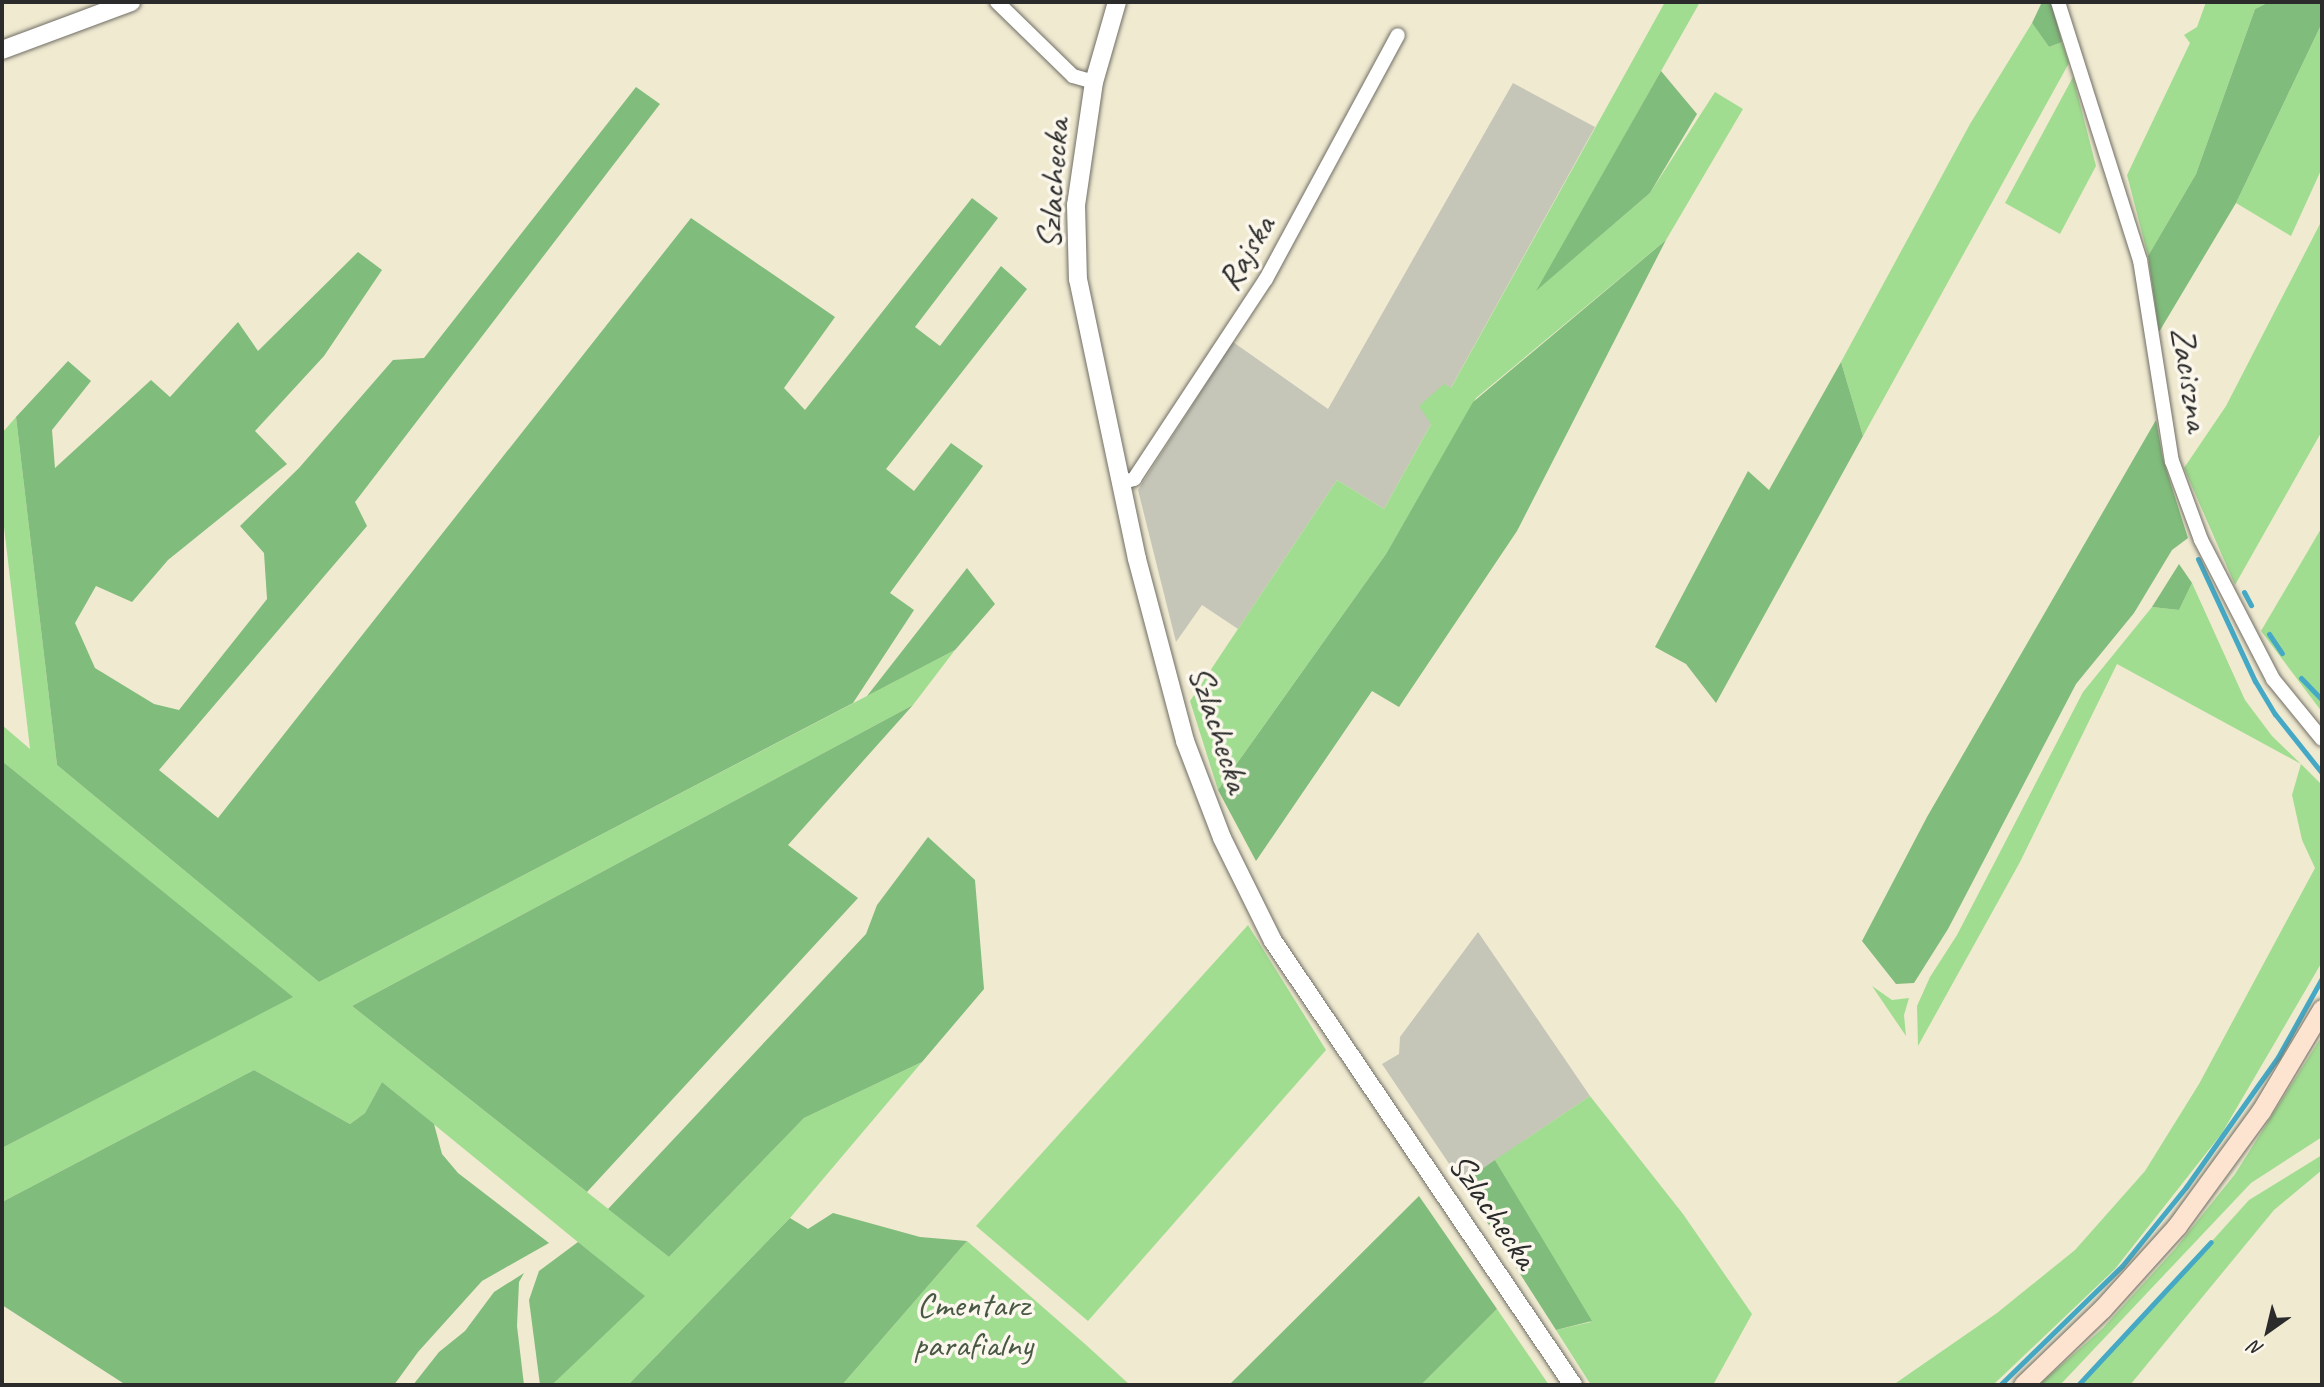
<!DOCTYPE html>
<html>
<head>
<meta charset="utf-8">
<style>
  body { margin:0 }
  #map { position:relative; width:2324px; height:1387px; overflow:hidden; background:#f0ead1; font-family:Caveat,sans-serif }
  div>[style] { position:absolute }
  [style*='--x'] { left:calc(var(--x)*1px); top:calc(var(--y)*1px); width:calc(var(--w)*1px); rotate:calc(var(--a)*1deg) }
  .industrial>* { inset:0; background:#c5c5b8 }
  .green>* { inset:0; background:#a1dd91 }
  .forest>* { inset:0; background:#80bc7b }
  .stream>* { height:5px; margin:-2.5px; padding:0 2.5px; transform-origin:2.5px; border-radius:2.5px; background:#45a9c5 }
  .roads { filter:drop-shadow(0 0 2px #706e65) drop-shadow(0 0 2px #706e65) }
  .minor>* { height:14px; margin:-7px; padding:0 7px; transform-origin:7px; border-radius:7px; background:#fff }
  .tertiary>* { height:18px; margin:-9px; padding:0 9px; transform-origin:9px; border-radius:9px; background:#fff }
  .secondary>* { height:19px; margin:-9.5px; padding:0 9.5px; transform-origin:9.5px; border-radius:9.5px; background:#fde4d1 }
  span { translate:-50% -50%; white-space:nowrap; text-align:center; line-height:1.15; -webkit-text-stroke:7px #fbf7ec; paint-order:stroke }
  .street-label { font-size:35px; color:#2b2b2b }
  .park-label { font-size:35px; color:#485844 }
  .frame { position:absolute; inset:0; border:4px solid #2b2b2b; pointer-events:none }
  .north { position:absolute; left:2233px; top:1296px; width:70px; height:70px; -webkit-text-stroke:5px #fbf7ec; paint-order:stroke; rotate:214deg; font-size:19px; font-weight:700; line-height:28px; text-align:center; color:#2b2b2b }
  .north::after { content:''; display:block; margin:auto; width:24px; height:32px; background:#2b2b2b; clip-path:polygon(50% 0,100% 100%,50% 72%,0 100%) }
</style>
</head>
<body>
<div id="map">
  <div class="industrial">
    <div style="clip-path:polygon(1513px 83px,1595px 127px,1384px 509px,1337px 480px,1238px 629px,1202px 605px,1176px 642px,1138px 490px,1233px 342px,1328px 409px)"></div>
    <div style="clip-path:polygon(1478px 932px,1590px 1096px,1462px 1183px,1382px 1064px,1399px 1054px,1400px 1037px)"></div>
  </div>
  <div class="green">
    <div style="clip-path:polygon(1665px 2px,1700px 2px,1538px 289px,1650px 193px,1715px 92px,1743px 109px,1666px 240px,1476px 398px,1386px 554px,1218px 790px,1190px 701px,1337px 480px,1384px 509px,1431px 424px,1419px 406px,1444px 384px,1451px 388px)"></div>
    <div style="clip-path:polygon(2206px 2px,2269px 2px,2255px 9px,2196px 174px,2148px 256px,2127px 175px,2190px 43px,2184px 35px,2197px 27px)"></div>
    <div style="clip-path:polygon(2032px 23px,2049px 47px,2062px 42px,2069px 63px,1863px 436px,1841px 362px,1970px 124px)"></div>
    <div style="clip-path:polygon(2322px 23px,2322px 168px,2291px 236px,2236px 203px)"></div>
    <div style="clip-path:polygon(2073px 77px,2096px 166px,2060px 234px,2005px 203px)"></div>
    <div style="clip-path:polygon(2322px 220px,2322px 431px,2235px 585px,2184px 468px,2226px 406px)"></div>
    <div style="clip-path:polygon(16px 417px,57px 765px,319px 982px,955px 650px,913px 705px,352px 1006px,669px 1257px,804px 1118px,922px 1062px,790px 1218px,628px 1385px,552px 1385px,644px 1296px,382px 1082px,365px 1113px,350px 1124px,254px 1070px,2px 1202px,2px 1148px,292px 997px,2px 761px,2px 725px,30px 749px,2px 510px,2px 433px)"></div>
    <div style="clip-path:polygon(2322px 527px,2322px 712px,2261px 631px)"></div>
    <div style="clip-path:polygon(2192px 583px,2245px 700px,2272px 736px,2301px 764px,2322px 785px,2322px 962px,2222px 1133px,2115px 1269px,1993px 1385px,1893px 1385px,1997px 1313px,2075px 1250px,2145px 1171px,2199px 1084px,2315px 868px,2302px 840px,2292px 795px,2301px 764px,2117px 664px,2020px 862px,1918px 1046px,1917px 1006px,1930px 977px,1957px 935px,2083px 692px,2152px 607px,2179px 610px)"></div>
    <div style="clip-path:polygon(1248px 925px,1326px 1050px,1088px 1321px,976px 1226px)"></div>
    <div style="clip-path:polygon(1872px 986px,1892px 1000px,1909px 998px,1904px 1015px,1906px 1036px)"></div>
    <div style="clip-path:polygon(2322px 1036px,2322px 1137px,2251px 1183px,2060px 1385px,2039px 1385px,2103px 1328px,2175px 1249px,2235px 1174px)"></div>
    <div style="clip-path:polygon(1590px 1096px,1683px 1214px,1752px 1314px,1713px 1385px,1591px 1385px,1556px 1330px,1591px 1322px,1495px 1160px)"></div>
    <div style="clip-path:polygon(2322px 1155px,2322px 1170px,2274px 1210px,2130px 1385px,2082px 1385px,2249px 1200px)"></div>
    <div style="clip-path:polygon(967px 1241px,1085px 1344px,1130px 1385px,842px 1385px)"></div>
    <div style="clip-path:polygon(1497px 1309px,1549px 1385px,1421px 1385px)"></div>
  </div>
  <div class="forest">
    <div style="clip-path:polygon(2042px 2px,2051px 2px,2062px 42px,2049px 47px,2032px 23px)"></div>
    <div style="clip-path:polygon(2269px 2px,2322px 2px,2322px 23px,2236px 203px,2159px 332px,2148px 256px,2196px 174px,2255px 9px)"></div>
    <div style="clip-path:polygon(1661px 71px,1697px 114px,1650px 193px,1536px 291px)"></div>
    <div style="clip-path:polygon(636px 87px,660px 104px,355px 502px,367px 526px,159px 770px,218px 818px,691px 218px,835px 317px,784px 388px,805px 410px,972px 198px,998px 218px,915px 327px,940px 346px,1001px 266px,1027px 289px,886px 469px,914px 491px,951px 443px,983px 466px,890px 593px,914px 610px,853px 703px,319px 982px,57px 765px,16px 417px,68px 361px,91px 381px,52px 430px,55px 468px,151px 380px,170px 397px,238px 322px,258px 351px,358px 252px,382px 270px,324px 356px,255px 431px,287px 464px,168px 560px,132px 602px,96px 586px,75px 623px,95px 668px,154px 704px,179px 710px,267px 599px,264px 553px,240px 526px,299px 468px,393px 360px,424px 358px)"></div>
    <div style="clip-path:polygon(1666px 240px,1517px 531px,1399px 707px,1372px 691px,1256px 861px,1218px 790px,1386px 554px,1473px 402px)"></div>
    <div style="clip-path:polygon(1841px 362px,1863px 436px,1716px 703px,1686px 664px,1655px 647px,1748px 471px,1769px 490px)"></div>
    <div style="clip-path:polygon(2156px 420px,2163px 459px,2188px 538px,2172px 550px,2134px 613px,2076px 684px,1948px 929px,1914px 983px,1896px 984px,1862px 941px,1927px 817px)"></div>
    <div style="clip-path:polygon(2179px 564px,2192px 583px,2179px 610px,2152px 607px)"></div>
    <div style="clip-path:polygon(967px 568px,995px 604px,955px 650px,867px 696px)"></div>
    <div style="clip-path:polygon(913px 705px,788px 845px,858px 898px,587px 1192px,352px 1006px)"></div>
    <div style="clip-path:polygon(2px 761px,293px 997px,2px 1148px)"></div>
    <div style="clip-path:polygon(928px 837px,975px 880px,984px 989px,922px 1062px,804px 1118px,669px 1257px,608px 1209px,866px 934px,877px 905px)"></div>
    <div style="clip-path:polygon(254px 1070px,350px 1124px,365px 1113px,382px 1082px,434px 1124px,442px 1154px,458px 1173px,549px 1243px,482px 1281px,418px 1352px,394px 1385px,126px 1385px,2px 1305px,2px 1202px)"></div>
    <div style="clip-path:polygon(1495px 1160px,1592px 1321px,1556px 1330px,1462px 1183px)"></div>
    <div style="clip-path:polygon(1419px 1196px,1497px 1309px,1421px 1385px,1229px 1385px)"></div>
    <div style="clip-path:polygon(833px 1213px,920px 1237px,967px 1241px,842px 1385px,628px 1385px,790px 1218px,808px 1229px)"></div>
    <div style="clip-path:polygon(578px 1242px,645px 1296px,552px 1385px,540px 1385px,529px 1300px,539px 1271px)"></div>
    <div style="clip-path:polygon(524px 1273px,519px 1282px,517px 1326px,524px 1385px,413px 1385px,439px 1352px,465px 1331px,494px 1292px)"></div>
  </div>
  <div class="stream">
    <div style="--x:2198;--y:559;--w:135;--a:65"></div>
    <div style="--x:2255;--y:681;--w:39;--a:59"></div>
    <div style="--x:2275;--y:714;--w:75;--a:51.5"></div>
    <div style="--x:2244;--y:592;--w:15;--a:62"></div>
    <div style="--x:2269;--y:634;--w:23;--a:56"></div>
    <div style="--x:2301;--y:678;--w:30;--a:46"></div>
    <div style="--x:2000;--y:1385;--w:170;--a:-44.3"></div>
    <div style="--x:2122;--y:1266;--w:102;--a:-51"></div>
    <div style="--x:2186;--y:1187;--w:159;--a:-54.7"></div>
    <div style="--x:2278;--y:1057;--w:90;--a:-60.9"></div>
    <div style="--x:2078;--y:1385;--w:195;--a:-47.1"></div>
  </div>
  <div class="roads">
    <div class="minor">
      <div style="--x:997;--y:2;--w:106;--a:44.2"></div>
      <div style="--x:1073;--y:76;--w:22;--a:16"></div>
      <div style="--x:2058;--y:2;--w:271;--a:72.4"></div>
      <div style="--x:2140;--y:260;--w:204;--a:81"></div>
      <div style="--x:2172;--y:461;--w:84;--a:69.8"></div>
      <div style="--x:2201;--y:540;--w:157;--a:62.6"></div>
      <div style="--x:2273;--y:679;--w:77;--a:50.8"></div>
      <div style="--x:1120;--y:483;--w:15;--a:-16"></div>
      <div style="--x:1134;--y:479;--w:240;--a:-56.6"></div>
      <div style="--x:1266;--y:279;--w:277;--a:-61.6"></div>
    </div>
    <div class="tertiary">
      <div style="--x:1117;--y:2;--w:83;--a:106"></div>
      <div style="--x:1094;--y:82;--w:124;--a:98.3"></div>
      <div style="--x:1076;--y:205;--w:74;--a:88.5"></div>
      <div style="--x:1078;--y:279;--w:286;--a:78.1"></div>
      <div style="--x:1137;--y:559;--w:188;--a:75.2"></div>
      <div style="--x:1185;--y:741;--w:104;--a:69.1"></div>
      <div style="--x:1222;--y:838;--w:115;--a:63.7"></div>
      <div style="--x:1273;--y:941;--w:536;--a:55.95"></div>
      <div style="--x:2;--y:50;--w:138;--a:-20.4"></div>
    </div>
    <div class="secondary">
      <div style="--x:2023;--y:1385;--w:110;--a:-43.9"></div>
      <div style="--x:2102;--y:1309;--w:112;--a:-47.9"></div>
      <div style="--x:2177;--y:1226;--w:142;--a:-53.9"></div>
      <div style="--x:2261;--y:1111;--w:119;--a:-59.1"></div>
    </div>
  </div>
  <div class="street-label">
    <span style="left:1053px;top:184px;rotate:-86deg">Szlachecka</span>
    <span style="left:1246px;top:253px;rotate:-59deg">Rajska</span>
    <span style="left:2190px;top:379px;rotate:81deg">Zaciszna</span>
    <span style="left:1219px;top:729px;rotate:72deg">Szlachecka</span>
    <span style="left:1493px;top:1211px;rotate:56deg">Szlachecka</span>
  </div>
  <div class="park-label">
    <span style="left:973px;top:1325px">Cmentarz<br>parafialny</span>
  </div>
  <div class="frame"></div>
  <div class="north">N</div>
</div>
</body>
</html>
